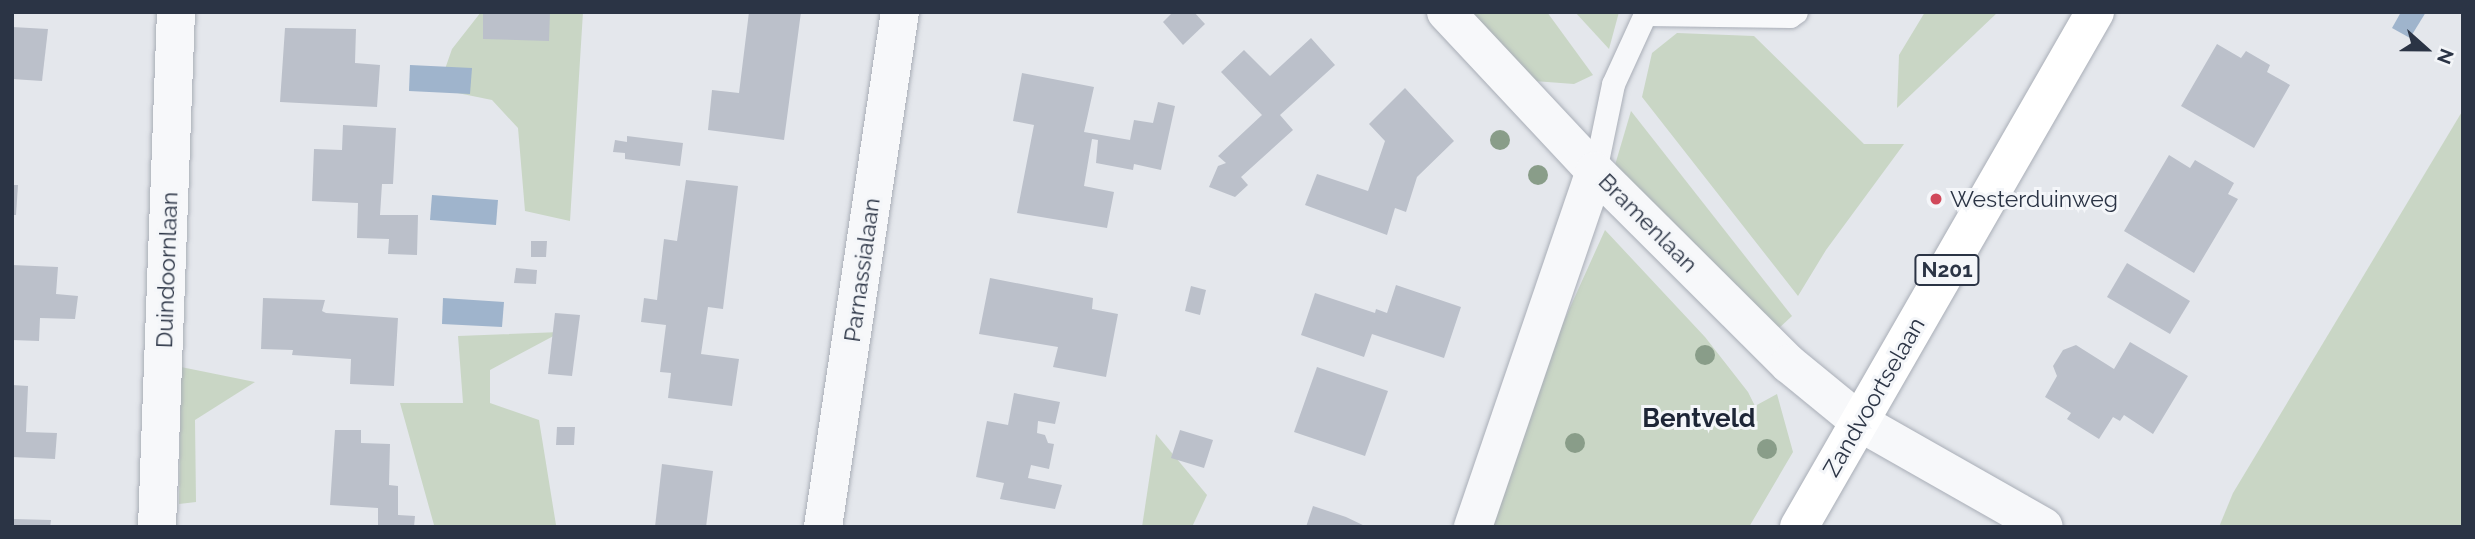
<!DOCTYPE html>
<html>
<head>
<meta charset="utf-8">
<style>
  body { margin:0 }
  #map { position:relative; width:2475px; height:539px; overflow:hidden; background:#e4e7ec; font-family:Raleway,sans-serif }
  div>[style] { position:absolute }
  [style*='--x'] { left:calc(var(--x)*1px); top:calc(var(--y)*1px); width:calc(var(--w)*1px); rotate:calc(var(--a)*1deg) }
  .green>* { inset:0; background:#c9d6c5 }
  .water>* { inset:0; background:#9fb4cc }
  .building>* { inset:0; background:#bbc0ca }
  .roads { filter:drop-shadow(0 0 2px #a9aeb7) drop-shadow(0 0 2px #a9aeb7) }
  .service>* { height:23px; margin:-11.5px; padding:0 11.5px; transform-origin:11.5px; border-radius:11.5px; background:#f7f8fa }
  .minor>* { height:38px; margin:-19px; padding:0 19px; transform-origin:19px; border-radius:19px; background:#f7f8fa }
  .primary>* { height:38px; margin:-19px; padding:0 19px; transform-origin:19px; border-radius:19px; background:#fff }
  .trees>* { width:20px; height:20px; margin:-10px; border-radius:50%; background:#899d89 }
  .dots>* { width:19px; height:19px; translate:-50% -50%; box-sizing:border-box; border:4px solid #f4f6f9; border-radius:50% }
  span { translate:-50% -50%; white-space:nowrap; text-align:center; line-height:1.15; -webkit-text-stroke:6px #f4f6f9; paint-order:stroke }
  .shield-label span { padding:2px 5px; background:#f4f6f9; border:2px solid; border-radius:5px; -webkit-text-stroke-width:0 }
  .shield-label { font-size:21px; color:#2b3445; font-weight:700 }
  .poi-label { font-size:23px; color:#2b3445 }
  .left { translate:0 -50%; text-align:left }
  .street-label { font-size:23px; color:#2b3445 }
  .quarter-label { font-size:26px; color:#1d2536; font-weight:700 }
  .frame { position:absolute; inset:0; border:14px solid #2b3445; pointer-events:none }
  .north { position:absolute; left:2391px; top:14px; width:70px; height:70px; -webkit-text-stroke:5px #f4f6f9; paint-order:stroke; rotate:111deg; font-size:19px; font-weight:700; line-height:28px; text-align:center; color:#2b3445 }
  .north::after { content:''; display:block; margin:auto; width:24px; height:32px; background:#2b3445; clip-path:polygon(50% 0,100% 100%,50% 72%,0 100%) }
</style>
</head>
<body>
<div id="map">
  <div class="green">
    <div style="clip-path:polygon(481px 12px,583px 12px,570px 221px,525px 211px,518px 128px,492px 100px,438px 89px,452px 49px)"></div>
    <div style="clip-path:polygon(1471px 12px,1547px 12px,1593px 75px,1574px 84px,1534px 81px)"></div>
    <div style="clip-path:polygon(1575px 12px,1619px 12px,1609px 49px)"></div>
    <div style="clip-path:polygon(1925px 12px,1998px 12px,1897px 108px,1899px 55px)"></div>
    <div style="clip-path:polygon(1677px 33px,1754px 36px,1864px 144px,1904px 144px,1826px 250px,1798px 296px,1642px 97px,1652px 53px)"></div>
    <div style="clip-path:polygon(2463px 110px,2463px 527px,2219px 527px,2233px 493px)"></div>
    <div style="clip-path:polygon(1631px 111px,1792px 316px,1777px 330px,1615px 165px)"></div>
    <div style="clip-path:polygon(1605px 230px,1705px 337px,1748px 392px,1755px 406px,1777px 394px,1793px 452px,1749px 527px,1488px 527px,1554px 343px)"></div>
    <div style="clip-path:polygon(561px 332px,490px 370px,490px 403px,539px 420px,556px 525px,434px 525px,400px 403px,463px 403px,458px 336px)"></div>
    <div style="clip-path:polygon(181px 367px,255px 382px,195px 420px,196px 502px,179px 504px)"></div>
    <div style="clip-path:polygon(1156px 434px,1207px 495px,1192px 527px,1142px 527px)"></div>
  </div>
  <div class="water">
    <div style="clip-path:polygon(2401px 12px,2426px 12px,2410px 38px,2392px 28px)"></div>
    <div style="clip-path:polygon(410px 65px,472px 68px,470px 94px,409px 91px)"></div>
    <div style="clip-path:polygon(432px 195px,498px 200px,496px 225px,430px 220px)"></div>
    <div style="clip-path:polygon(443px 298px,504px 302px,502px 327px,442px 324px)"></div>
  </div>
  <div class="building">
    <div style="clip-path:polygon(483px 12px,550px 12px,549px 41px,483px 39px)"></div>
    <div style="clip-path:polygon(749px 12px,801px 12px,784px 140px,708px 130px,712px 90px,739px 93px)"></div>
    <div style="clip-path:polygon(1173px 12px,1194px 12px,1205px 24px,1183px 45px,1163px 22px)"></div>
    <div style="clip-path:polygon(12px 27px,48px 29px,42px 81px,12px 79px)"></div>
    <div style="clip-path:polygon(285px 28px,356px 29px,355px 63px,380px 65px,377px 107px,280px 102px)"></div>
    <div style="clip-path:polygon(1311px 38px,1335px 65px,1280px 115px,1293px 130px,1241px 177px,1248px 185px,1235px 197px,1209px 187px,1218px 166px,1226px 163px,1218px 156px,1262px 115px,1221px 72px,1244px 50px,1270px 76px)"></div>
    <div style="clip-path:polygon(2217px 44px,2241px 58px,2246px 51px,2270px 65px,2267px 72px,2290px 85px,2254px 148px,2181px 106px)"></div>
    <div style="clip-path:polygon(1022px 73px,1094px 87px,1084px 132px,1130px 140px,1134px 120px,1153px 123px,1158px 102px,1175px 106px,1161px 170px,1134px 164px,1133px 170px,1096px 163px,1098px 140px,1092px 139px,1084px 186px,1114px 192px,1107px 228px,1017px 213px,1034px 125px,1013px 121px)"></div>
    <div style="clip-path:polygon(1405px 88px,1454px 141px,1417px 177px,1406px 212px,1395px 208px,1387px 235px,1305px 205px,1317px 174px,1368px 191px,1385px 141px,1369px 124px)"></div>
    <div style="clip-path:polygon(343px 125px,396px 128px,393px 184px,382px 184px,380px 215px,418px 215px,417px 255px,388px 254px,389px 239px,357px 238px,358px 203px,312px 201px,314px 149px,342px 150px)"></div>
    <div style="clip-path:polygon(627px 136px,683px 143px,680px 166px,625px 159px,625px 153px,613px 152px,615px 140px,627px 142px)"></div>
    <div style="clip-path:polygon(2169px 155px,2190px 168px,2195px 160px,2234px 183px,2228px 194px,2238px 199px,2194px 273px,2124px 231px)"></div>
    <div style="clip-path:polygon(686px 180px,738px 186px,723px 309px,708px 307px,701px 354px,739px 359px,732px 406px,668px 398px,671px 373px,660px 372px,666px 325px,641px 322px,644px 298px,657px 300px,664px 239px,677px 241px)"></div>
    <div style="clip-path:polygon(12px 185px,18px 185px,16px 215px,12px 215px)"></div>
    <div style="clip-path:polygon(531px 241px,547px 241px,546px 257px,531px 257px)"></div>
    <div style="clip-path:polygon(2127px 263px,2190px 301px,2170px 334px,2107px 297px)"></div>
    <div style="clip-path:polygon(12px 265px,58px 267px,56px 294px,78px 296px,75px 319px,40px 318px,39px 341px,12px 340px)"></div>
    <div style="clip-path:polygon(516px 268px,537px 270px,536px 284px,514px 283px)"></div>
    <div style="clip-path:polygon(990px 278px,1093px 298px,1092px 309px,1118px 314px,1106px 377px,1053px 367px,1058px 347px,979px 334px)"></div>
    <div style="clip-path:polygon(1396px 285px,1461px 307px,1444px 358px,1372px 334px,1364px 357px,1301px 335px,1315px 293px,1375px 313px,1376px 309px,1387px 313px)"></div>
    <div style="clip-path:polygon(1191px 286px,1206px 290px,1200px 315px,1185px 311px)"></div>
    <div style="clip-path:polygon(263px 298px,325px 300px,322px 311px,326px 313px,398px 318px,394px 386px,350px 384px,351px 359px,292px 355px,293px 350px,261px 349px)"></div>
    <div style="clip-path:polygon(555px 313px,580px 315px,572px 376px,548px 374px)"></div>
    <div style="clip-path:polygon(2130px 342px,2188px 376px,2153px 434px,2124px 415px,2120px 421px,2113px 417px,2099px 439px,2067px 419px,2071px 413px,2045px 397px,2057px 376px,2053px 366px,2063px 350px,2076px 345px,2114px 369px)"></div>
    <div style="clip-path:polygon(1317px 367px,1388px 391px,1365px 456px,1294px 432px)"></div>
    <div style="clip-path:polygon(12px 385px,28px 386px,26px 432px,57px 433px,55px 459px,12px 457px)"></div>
    <div style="clip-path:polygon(1014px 393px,1060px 402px,1055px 424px,1038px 421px,1037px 433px,1045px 435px,1048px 443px,1054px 444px,1049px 469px,1031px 465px,1028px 478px,1062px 485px,1055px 509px,1000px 499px,1004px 483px,976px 477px,987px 421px,1008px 425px)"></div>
    <div style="clip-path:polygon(557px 427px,575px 427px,574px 445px,556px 445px)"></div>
    <div style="clip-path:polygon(335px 430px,361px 430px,361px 443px,390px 444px,389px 485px,398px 486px,398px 515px,415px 516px,414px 527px,378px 527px,378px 508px,330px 505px)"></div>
    <div style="clip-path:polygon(1180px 430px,1213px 440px,1204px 468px,1171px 458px)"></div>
    <div style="clip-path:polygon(662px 464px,713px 471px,706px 527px,655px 527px)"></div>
    <div style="clip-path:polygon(1313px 506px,1346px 517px,1367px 527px,1306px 527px)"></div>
    <div style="clip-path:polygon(12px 519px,51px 520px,50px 527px,12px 527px)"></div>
  </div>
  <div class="roads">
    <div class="service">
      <div style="--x:1646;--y:14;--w:144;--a:0.8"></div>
      <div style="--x:1790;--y:16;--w:7;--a:-34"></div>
      <div style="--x:1595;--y:171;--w:89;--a:-78.3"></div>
      <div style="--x:1613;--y:84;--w:79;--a:-65.4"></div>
    </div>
    <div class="minor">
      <div style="--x:1446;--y:12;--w:218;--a:46.9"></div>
      <div style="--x:1595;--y:171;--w:274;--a:44.9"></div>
      <div style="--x:1789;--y:364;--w:93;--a:39.3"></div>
      <div style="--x:1861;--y:423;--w:210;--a:29.6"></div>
      <div style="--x:157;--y:527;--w:515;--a:-87.89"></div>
      <div style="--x:823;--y:527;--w:521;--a:-81.5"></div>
      <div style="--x:1473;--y:527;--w:376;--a:-71.1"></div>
    </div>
    <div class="primary">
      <div style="--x:1799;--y:527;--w:594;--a:-60.11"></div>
    </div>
  </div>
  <div class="trees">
    <div style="left:1500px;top:140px"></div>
    <div style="left:1538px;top:175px"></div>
    <div style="left:1705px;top:355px"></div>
    <div style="left:1575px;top:443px"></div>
    <div style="left:1767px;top:449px"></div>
  </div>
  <div class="dots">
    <div style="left:1936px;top:199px;background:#d1495b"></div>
  </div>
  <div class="shield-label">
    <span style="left:1947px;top:270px">N201</span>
  </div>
  <div class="poi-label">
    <span class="left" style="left:1950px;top:199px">Westerduinweg</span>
  </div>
  <div class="street-label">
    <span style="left:1648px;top:223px;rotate:45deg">Bramenlaan</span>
    <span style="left:167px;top:270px;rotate:-88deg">Duindoornlaan</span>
    <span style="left:862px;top:270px;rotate:-82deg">Parnassialaan</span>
    <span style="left:1874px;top:397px;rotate:-60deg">Zandvoortselaan</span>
  </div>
  <div class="quarter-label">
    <span style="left:1699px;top:419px">Bentveld</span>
  </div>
  <div class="frame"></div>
  <div class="north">N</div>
</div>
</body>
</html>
